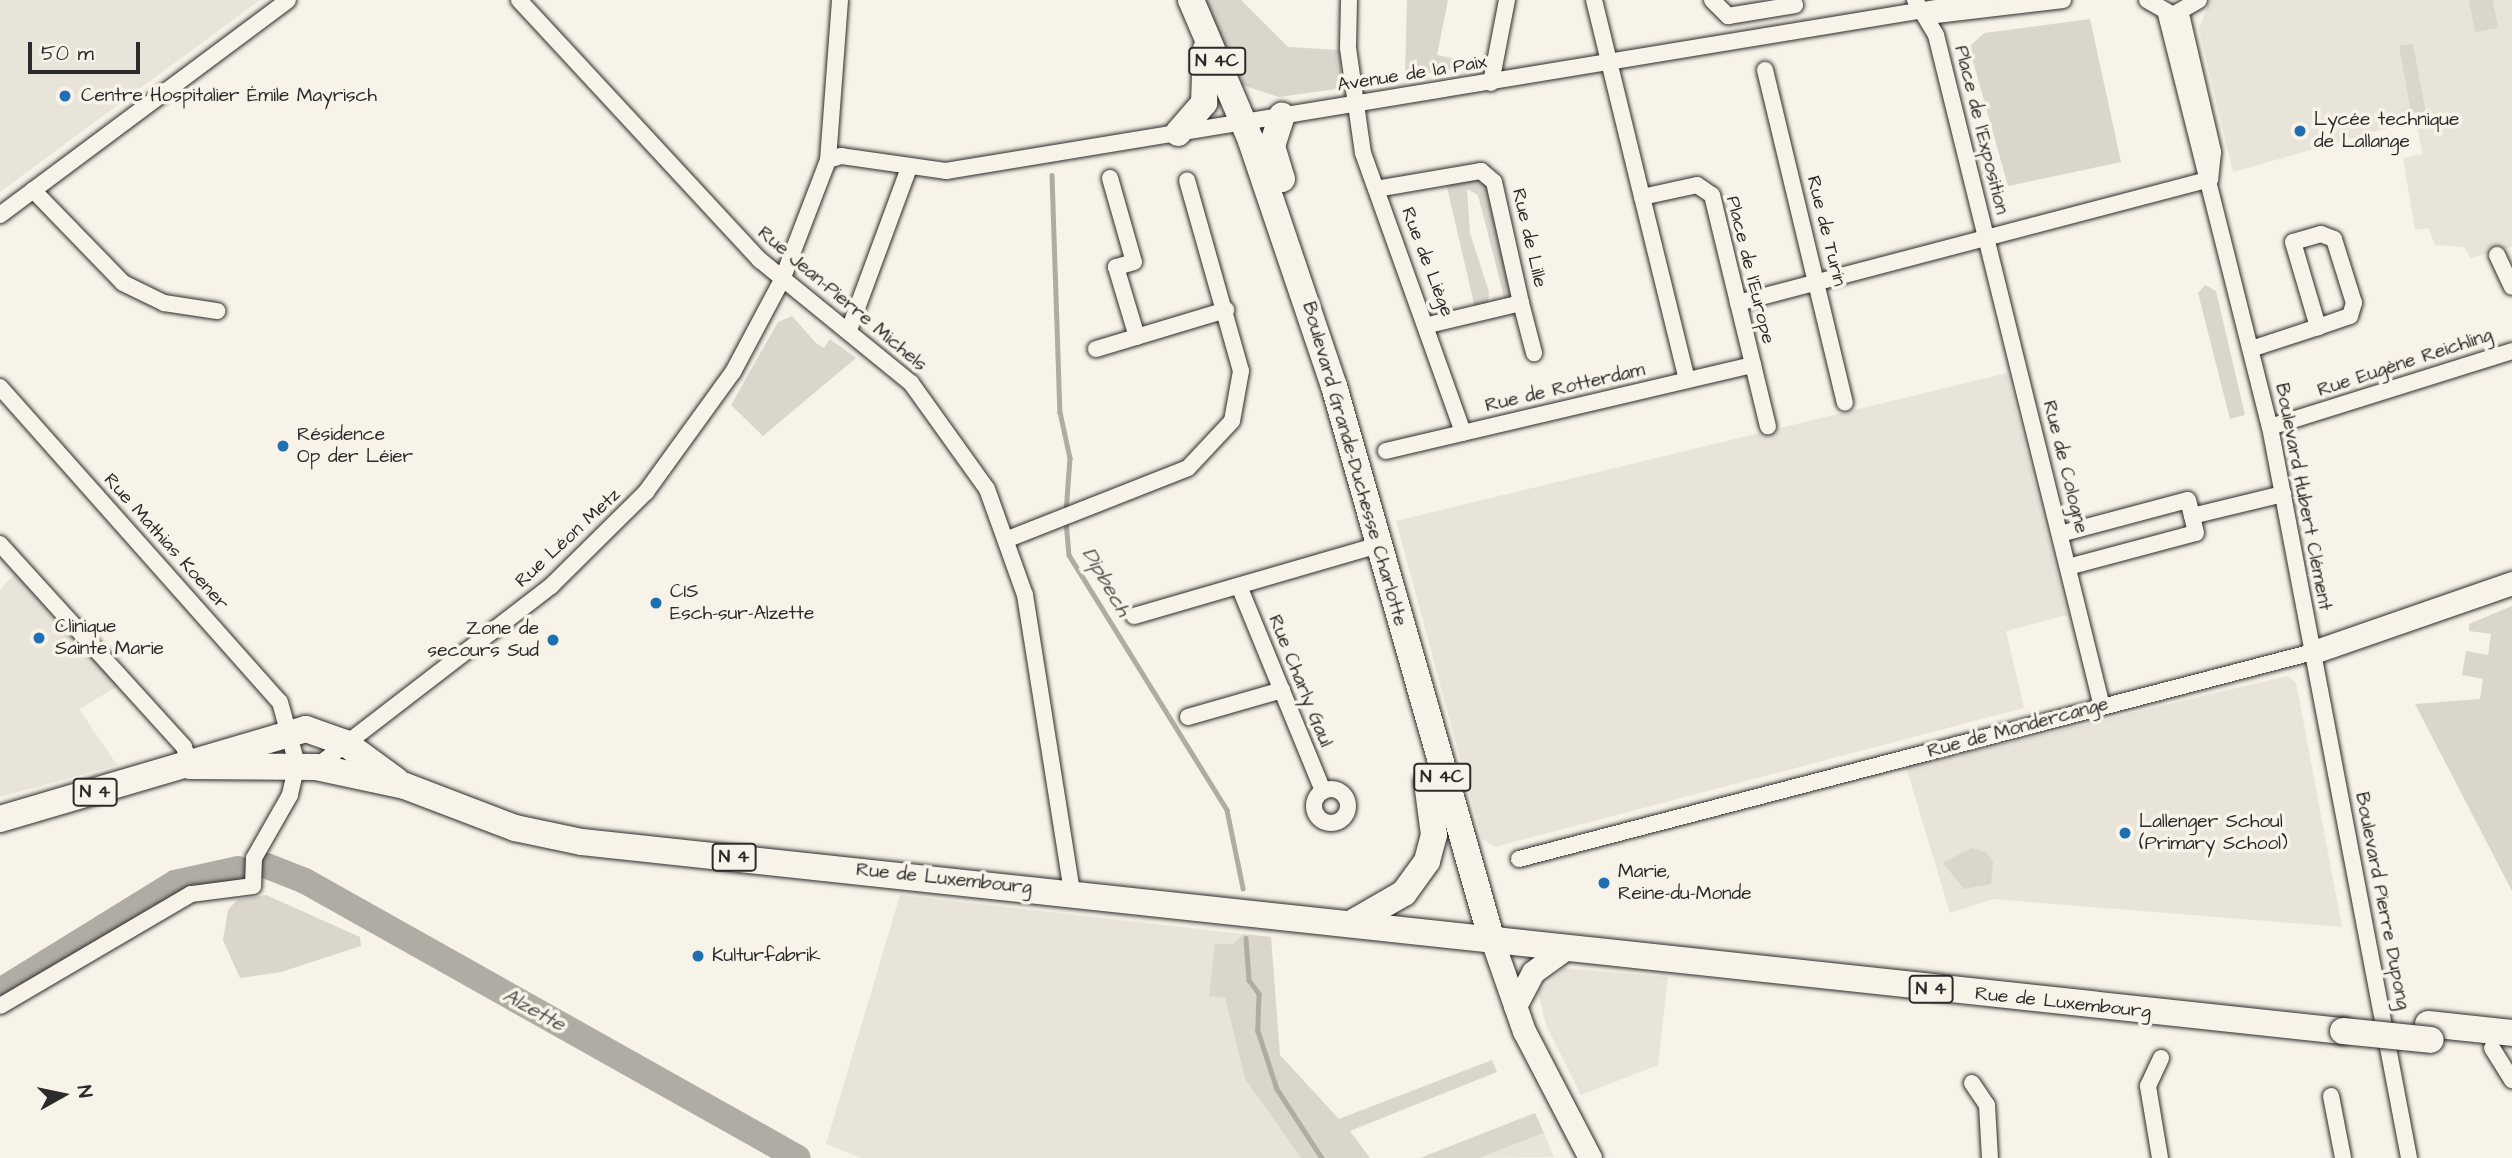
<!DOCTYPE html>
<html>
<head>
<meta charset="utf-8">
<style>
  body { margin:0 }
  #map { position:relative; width:2512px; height:1158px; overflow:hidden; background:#f7f3e8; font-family:"Architects Daughter",sans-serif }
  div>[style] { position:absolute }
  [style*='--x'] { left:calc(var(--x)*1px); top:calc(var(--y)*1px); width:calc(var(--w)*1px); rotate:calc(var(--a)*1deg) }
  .built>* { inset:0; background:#e8e4da }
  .green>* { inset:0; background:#dad6cc }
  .stream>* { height:4.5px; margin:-2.25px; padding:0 2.25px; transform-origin:2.25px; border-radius:2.25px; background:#afaca4 }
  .river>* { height:26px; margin:-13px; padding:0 13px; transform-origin:13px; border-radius:13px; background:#afaca4 }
  .roads { filter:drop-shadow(0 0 2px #2b2b2b) drop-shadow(0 0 2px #2b2b2b) }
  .street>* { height:16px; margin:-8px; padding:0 8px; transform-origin:8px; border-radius:8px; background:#f7f3e8 }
  .street>.ring { margin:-8px; padding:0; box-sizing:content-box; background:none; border:16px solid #f7f3e8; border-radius:50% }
  .secondary>* { height:23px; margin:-11.5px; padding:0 11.5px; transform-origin:11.5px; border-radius:11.5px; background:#f7f3e8 }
  .primary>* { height:26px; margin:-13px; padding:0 13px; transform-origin:13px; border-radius:13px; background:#f7f3e8 }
  .bridges { filter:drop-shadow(0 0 2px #2b2b2b) drop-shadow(0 0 2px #2b2b2b) }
  .primary-bridge>* { height:26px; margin:-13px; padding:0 13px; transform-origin:13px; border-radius:13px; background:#f7f3e8 }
  .dots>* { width:19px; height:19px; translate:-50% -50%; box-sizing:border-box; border:4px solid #f7f3e8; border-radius:50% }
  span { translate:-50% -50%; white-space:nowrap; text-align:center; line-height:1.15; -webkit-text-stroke:7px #f7f3e8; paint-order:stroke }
  .shield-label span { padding:2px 5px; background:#f7f3e8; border:2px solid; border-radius:5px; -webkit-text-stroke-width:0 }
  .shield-label { font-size:18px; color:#2b2b2b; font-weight:700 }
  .street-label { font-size:19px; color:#2b2b2b }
  .poi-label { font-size:19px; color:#2b2b2b }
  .left { translate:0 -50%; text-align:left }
  .right { translate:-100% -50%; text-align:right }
  .water-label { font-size:21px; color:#53524f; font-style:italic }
  .north { position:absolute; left:28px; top:1060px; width:70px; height:70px; -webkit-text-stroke:5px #f7f3e8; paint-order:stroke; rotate:81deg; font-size:19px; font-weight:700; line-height:28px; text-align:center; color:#2b2b2b }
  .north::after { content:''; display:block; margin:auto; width:24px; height:32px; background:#2b2b2b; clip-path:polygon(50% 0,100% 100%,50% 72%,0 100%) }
  .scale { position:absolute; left:28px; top:42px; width:112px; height:32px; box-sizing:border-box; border:4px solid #2b2b2b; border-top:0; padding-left:9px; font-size:21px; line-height:24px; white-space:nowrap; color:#2b2b2b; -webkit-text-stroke:5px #f7f3e8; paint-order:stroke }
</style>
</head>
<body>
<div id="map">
  <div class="built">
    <div style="clip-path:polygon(0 0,260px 0,0 192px)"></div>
    <div style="clip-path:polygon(2210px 0,2512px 0,2512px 247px,2470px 258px,2464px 247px,2435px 245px,2428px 228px,2415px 230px,2403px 158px,2422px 154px,2417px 125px,2409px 122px,2233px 172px,2199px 29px)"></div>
    <div style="clip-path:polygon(2007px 373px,2067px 615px,2006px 631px,2024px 708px,1495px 847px,1482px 839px,1396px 521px)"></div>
    <div style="clip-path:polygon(18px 570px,120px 685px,79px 709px,117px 765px,0 797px,0 590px)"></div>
    <div style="clip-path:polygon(2287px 676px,2296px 682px,2342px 927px,1993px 899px,1950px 913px,1906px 767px)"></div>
    <div style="clip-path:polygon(900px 895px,1243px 934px,1233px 944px,1225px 998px,1245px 1079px,1301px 1158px,861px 1158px,826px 1144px)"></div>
    <div style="clip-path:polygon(1564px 968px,1668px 977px,1658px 1065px,1581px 1095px,1546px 1025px,1538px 992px)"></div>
    <div style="clip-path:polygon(1544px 1133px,1554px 1157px,1479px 1158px)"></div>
  </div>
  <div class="green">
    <div style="clip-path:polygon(1205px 0,1241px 0,1288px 47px,1340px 50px,1342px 82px,1336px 89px,1279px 97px,1242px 85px)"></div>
    <div style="clip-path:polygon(1407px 0,1448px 0,1437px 55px,1482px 64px,1405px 77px)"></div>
    <div style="clip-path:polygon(2469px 0,2493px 0,2498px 28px,2475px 32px)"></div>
    <div style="clip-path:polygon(2090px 19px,2121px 162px,2008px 186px,1969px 47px,1984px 33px)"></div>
    <div style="clip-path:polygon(2413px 44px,2426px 113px,2421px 114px,2402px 109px,2410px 107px,2399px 46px)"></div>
    <div style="clip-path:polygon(1481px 179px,1489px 185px,1512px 294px,1505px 301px,1478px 195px,1467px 189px,1470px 233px,1489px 292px,1488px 305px,1475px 308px,1446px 183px)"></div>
    <div style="clip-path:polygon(2205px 285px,2216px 291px,2245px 415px,2230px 419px,2198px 293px)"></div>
    <div style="clip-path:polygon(792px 316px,816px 343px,824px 348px,830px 339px,856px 358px,763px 436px,731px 405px,778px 322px)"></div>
    <div style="clip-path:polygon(2512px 606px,2512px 891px,2415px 704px,2480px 699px,2483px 679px,2462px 675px,2466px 651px,2488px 655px,2491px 634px,2469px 631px,2469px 624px)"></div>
    <div style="clip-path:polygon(1971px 848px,1986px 852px,1993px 862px,1991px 884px,1964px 889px,1943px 863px)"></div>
    <div style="clip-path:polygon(266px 895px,360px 937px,361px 946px,281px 972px,240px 978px,223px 940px,228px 910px,237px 900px)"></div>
    <div style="clip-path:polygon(1243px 934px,1271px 937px,1280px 1055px,1339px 1119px,1492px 1060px,1497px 1072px,1350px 1131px,1370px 1158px,1301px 1158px,1245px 1079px,1225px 998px,1209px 996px,1215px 944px,1233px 944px)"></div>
    <div style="clip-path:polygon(1535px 1113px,1544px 1133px,1479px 1158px,1420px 1158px)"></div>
  </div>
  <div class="stream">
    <div style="--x:1052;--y:175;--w:237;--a:88.1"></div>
    <div style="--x:1060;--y:412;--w:47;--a:77.7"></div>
    <div style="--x:1070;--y:458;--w:55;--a:94.2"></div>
    <div style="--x:1066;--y:521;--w:34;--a:85"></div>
    <div style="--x:1069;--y:555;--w:300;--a:58.2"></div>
    <div style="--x:1227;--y:810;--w:80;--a:78.4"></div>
    <div style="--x:1246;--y:938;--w:42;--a:85.9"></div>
    <div style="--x:1249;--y:980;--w:17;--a:54"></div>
    <div style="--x:1259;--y:994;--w:37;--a:92"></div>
    <div style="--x:1258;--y:1031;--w:61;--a:71.9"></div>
    <div style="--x:1277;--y:1089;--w:82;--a:56.9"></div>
  </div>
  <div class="river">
    <div style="--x:267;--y:866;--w:41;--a:21.5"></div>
    <div style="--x:305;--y:881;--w:565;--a:29.33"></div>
    <div style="--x:0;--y:991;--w:206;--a:-31.7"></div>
    <div style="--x:175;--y:883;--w:65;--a:-12.5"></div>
  </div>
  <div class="roads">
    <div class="street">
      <div style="--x:519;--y:0;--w:355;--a:47.2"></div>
      <div style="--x:760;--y:260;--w:195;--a:39.2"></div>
      <div style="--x:911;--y:383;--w:130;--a:54.4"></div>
      <div style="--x:987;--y:489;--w:113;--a:70.3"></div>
      <div style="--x:1025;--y:595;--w:301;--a:81"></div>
      <div style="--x:1349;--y:0;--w:48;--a:91.2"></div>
      <div style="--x:1348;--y:48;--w:106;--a:81.9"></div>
      <div style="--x:1363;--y:153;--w:297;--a:70.3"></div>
      <div style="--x:1594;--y:0;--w:203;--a:76.3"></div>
      <div style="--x:1712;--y:0;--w:23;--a:45"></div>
      <div style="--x:1728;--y:16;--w:68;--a:-9.3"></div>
      <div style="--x:1915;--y:0;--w:41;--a:59"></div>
      <div style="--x:1936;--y:35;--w:692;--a:76.12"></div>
      <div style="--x:2147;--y:0;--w:30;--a:30"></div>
      <div style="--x:2173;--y:15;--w:30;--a:-30"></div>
      <div style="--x:2166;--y:14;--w:426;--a:75.9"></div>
      <div style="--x:2270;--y:427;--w:744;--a:79.23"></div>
      <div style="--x:2181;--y:14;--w:142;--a:76.9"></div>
      <div style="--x:2213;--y:152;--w:27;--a:96"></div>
      <div style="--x:1936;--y:15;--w:128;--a:-6.7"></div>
      <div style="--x:1765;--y:70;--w:342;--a:76.5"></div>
      <div style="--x:1491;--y:83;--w:85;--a:-79.1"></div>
      <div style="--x:828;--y:160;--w:160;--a:-85.7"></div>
      <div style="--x:1110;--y:178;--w:87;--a:74.1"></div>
      <div style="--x:1134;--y:262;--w:19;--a:164"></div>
      <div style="--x:1116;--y:267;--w:73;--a:73.3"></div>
      <div style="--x:1376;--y:189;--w:107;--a:-9.7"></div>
      <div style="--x:1481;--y:171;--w:17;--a:40"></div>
      <div style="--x:1494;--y:182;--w:124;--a:77.4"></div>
      <div style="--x:1521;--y:303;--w:95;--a:166.6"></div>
      <div style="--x:33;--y:190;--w:129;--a:45.9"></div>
      <div style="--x:123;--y:283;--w:46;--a:26"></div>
      <div style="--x:164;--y:303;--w:54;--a:8.6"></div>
      <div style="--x:0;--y:215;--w:359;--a:-36.7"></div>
      <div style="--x:2497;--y:255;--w:35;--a:65"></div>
      <div style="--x:1521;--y:303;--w:52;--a:75.4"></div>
      <div style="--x:1738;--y:303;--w:488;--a:-14.7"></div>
      <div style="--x:849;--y:330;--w:173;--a:-69.7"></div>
      <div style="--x:1096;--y:349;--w:136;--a:-16.7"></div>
      <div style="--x:2251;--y:349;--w:71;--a:-18.2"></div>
      <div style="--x:2318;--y:327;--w:34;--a:-19"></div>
      <div style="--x:2350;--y:316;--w:14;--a:-73"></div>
      <div style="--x:2354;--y:303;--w:67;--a:-107.4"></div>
      <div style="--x:2334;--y:239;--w:14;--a:-159"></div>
      <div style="--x:2321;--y:234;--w:29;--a:164"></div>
      <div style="--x:2293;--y:242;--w:89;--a:73.6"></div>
      <div style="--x:1687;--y:380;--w:188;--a:-103.8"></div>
      <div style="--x:1642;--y:197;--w:56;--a:-12.3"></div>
      <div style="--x:1697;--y:185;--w:18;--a:34"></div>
      <div style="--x:1712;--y:195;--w:238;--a:76.4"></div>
      <div style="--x:0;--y:387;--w:421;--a:48.4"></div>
      <div style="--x:280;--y:702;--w:64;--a:74.7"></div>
      <div style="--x:297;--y:764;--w:32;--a:103"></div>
      <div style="--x:290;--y:795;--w:73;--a:119.7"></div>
      <div style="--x:254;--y:858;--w:28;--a:92"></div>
      <div style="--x:253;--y:886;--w:63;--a:172.6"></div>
      <div style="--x:191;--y:894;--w:221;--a:149.6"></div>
      <div style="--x:2270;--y:427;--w:254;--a:-17.4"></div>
      <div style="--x:1386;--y:451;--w:377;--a:-13.2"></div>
      <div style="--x:2060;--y:534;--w:132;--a:-14.9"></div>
      <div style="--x:2188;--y:500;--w:16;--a:76"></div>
      <div style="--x:2192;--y:516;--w:94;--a:-13.6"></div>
      <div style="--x:1008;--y:539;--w:193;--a:-21.5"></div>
      <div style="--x:1188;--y:468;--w:64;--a:-46.9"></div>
      <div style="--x:1232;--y:421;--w:51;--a:-79.8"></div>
      <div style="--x:1241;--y:371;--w:198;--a:-105.8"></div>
      <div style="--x:0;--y:544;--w:274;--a:47.8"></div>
      <div style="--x:184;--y:747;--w:20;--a:72"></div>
      <div style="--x:2068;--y:567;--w:132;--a:-14.9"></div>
      <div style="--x:2196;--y:533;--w:17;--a:-103"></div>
      <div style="--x:1239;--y:586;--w:222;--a:67.7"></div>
      <div style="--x:1134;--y:616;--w:255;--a:-16.2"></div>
      <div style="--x:1188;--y:717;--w:98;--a:-16"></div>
      <div style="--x:316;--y:767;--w:297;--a:-37.6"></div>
      <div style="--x:551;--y:586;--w:134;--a:-44.7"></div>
      <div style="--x:646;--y:492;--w:148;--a:-54.1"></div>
      <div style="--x:733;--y:372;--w:104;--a:-62"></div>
      <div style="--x:782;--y:280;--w:129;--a:-69"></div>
      <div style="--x:828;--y:160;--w:14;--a:-17"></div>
      <div style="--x:841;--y:156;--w:106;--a:8.1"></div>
      <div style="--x:946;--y:171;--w:1053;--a:-9.35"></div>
      <div class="ring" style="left:1314px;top:789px;width:18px;height:18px"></div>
      <div style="--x:1519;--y:859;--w:821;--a:-14.61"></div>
      <div style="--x:2492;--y:1048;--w:38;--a:58"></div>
      <div style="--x:1972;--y:1083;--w:27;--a:56"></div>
      <div style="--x:1987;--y:1105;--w:53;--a:86.8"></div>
      <div style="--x:2331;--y:1096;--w:63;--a:79"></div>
      <div style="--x:2160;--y:1158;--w:73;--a:-99.5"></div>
      <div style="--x:2148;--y:1086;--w:31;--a:-65"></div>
    </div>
    <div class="secondary">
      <div style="--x:2313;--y:652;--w:211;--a:-19.1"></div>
      <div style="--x:1491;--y:937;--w:100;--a:70.7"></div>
      <div style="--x:1524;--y:1031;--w:143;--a:62.5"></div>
      <div style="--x:1515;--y:1006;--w:38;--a:-62"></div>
      <div style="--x:1533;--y:972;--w:36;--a:-36"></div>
    </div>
    <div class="primary">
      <div style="--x:1191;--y:0;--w:153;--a:66.9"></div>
      <div style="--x:1251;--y:141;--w:259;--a:71.3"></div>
      <div style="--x:1334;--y:386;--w:573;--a:74.1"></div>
      <div style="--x:1178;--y:133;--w:40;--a:-49"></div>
      <div style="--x:1204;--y:103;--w:54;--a:-87.9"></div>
      <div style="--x:1282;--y:179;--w:34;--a:-107"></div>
      <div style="--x:1272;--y:146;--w:32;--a:-72"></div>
      <div style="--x:190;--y:766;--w:126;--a:0.5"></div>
      <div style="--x:316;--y:767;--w:91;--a:12.1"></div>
      <div style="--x:405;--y:786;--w:118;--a:20.9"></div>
      <div style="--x:515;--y:828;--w:68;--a:11.8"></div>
      <div style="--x:582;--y:842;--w:1771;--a:6.13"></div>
      <div style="--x:0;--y:819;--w:319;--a:-16.4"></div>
      <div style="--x:306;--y:729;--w:41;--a:19.7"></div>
      <div style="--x:345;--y:743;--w:64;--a:36.2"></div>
      <div style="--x:1352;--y:923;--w:60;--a:-30"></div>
      <div style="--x:1404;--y:893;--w:39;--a:-54"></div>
      <div style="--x:1427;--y:861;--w:27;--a:-75"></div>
      <div style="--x:1434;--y:835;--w:53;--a:-97.5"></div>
      <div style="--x:2428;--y:1024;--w:84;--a:6.1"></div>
    </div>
  </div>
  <div class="bridges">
    <div class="primary-bridge">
      <div style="--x:2343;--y:1031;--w:88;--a:5.8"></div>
    </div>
  </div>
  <div class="dots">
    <div style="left:65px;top:96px;background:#1f6fb2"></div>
    <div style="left:2300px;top:131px;background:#1f6fb2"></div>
    <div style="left:283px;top:446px;background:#1f6fb2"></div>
    <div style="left:656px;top:603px;background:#1f6fb2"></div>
    <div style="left:39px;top:638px;background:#1f6fb2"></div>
    <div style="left:553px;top:640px;background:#1f6fb2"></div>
    <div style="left:2125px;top:833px;background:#1f6fb2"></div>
    <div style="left:1604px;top:883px;background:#1f6fb2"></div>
    <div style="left:698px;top:956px;background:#1f6fb2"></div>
  </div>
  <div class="shield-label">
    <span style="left:1217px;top:61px">N 4C</span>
    <span style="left:1442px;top:777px">N 4C</span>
    <span style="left:95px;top:792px">N 4</span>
    <span style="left:734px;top:857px">N 4</span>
    <span style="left:1931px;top:989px">N 4</span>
  </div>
  <div class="street-label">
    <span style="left:1412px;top:74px;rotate:-9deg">Avenue de la Paix</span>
    <span style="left:1981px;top:130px;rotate:76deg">Place de l'Exposition</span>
    <span style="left:1826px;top:231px;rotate:76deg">Rue de Turin</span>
    <span style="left:1529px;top:238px;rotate:77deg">Rue de Lille</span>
    <span style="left:1427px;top:262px;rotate:69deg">Rue de Liège</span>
    <span style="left:1750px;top:270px;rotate:76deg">Place de l'Europe</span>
    <span style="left:842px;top:299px;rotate:40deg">Rue Jean-Pierre Michels</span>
    <span style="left:2405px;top:363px;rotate:-18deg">Rue Eugène Reichling</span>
    <span style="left:1565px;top:388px;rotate:-13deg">Rue de Rotterdam</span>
    <span style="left:1354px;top:464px;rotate:74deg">Boulevard Grande-Duchesse Charlotte</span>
    <span style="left:2065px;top:467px;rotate:76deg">Rue de Cologne</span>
    <span style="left:2303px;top:497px;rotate:79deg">Boulevard Hubert Clément</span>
    <span style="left:568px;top:538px;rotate:-43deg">Rue Léon Metz</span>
    <span style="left:166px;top:542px;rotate:48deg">Rue Mathias Koener</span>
    <span style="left:1300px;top:681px;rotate:68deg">Rue Charly Gaul</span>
    <span style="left:2018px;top:728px;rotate:-15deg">Rue de Mondercange</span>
    <span style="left:944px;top:879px;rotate:6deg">Rue de Luxembourg</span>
    <span style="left:2382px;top:901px;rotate:79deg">Boulevard Pierre Dupong</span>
    <span style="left:2063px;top:1003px;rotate:6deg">Rue de Luxembourg</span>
  </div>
  <div class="poi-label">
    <span class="left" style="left:81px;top:96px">Centre Hospitalier Émile Mayrisch</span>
    <span class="left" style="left:2314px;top:131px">Lycée technique<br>de Lallange</span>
    <span class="left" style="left:297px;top:446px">Résidence<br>Op der Léier</span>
    <span class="left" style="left:670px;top:603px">CIS<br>Esch-sur-Alzette</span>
    <span class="left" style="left:55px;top:638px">Clinique<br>Sainte Marie</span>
    <span class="right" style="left:539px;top:640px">Zone de<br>secours Sud</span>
    <span class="left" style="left:2139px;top:833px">Lallenger Schoul<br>(Primary School)</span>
    <span class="left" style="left:1618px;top:883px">Marie,<br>Reine-du-Monde</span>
    <span class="left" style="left:712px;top:956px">Kulturfabrik</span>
  </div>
  <div class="water-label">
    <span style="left:1106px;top:582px;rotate:60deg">Dipbech</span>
    <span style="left:534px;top:1010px;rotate:29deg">Alzette</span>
  </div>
  <div class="north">N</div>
  <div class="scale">50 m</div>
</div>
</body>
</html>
